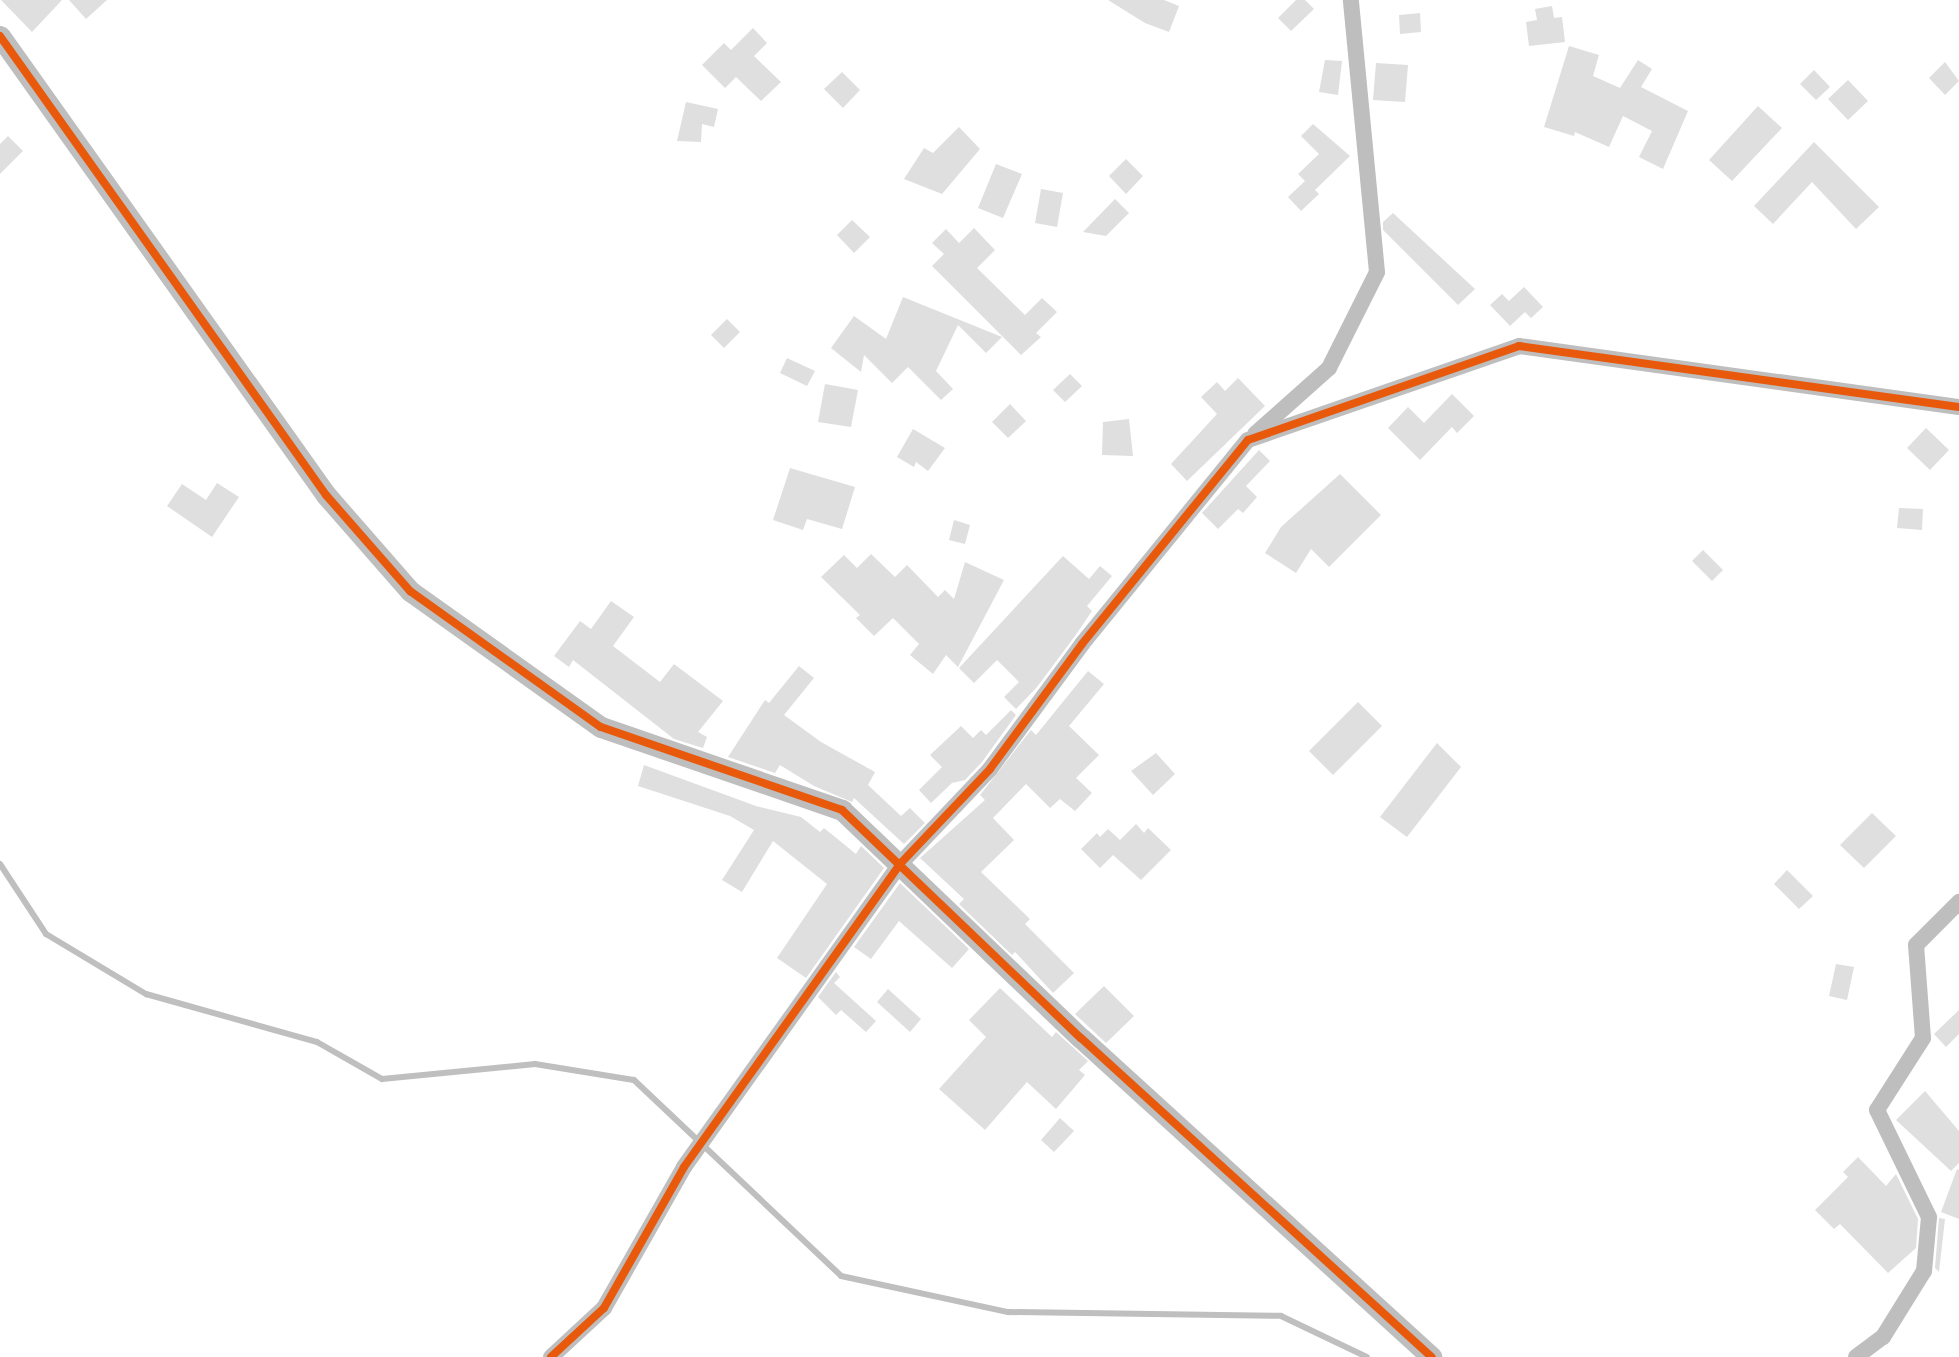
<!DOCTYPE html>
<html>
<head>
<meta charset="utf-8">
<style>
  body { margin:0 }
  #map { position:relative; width:1959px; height:1357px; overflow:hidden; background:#fff; font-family:Montserrat,sans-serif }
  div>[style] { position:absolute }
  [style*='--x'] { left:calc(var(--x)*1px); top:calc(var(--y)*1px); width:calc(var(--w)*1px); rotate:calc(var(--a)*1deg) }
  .stream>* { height:6px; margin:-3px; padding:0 3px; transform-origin:3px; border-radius:3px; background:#bfbfbf }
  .building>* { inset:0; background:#dfdfdf }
  .minor>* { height:16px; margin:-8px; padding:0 8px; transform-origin:8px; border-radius:8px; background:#bebebe }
  .tertiary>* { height:21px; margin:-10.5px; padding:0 10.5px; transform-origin:10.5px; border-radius:10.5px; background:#bebebe }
  .cycleway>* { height:8px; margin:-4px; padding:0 4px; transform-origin:4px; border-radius:4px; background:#e8590c }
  span { translate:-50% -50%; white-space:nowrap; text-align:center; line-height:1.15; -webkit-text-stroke:4.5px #fff; paint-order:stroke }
</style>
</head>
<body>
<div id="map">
  <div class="stream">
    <div style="--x:0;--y:864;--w:84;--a:56.7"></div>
    <div style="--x:46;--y:934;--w:117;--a:31"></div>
    <div style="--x:146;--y:994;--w:178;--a:15.7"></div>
    <div style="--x:317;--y:1042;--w:75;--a:29.6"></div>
    <div style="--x:382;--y:1079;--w:154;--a:-5.6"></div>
    <div style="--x:535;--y:1064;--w:100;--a:9.2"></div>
    <div style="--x:634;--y:1080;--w:285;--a:43.4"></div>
    <div style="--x:841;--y:1276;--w:171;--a:12.2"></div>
    <div style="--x:1008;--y:1312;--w:273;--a:0.8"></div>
    <div style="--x:1281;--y:1316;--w:95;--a:25.5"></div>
  </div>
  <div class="building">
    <div style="clip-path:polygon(1px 0,62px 0,32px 32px)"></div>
    <div style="clip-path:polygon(69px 0,107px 0,86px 19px)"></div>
    <div style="clip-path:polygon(1108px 0,1164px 0,1179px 6px,1169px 32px,1145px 23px)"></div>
    <div style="clip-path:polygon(1296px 0,1305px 0,1314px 9px,1291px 31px,1278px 18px)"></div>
    <div style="clip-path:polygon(1552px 6px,1554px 18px,1562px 17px,1565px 42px,1529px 46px,1526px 22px,1537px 20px,1535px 9px)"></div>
    <div style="clip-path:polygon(1420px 13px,1421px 32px,1400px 34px,1399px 15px)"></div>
    <div style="clip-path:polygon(753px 28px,767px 43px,754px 56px,781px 82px,761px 101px,736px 77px,725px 88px,702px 65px,724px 43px,731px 50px)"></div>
    <div style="clip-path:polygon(1569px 46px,1599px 55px,1593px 76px,1620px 88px,1638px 60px,1652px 69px,1641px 87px,1688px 111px,1663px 169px,1639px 157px,1652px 131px,1623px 116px,1609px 147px,1575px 132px,1574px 136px,1544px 127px)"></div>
    <div style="clip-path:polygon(1325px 60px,1342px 61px,1338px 95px,1319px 92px)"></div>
    <div style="clip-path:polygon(1945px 62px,1959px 81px,1945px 95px,1929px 78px)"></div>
    <div style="clip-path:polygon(1376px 63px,1408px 65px,1405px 102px,1373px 100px)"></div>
    <div style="clip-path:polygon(1814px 70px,1830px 87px,1816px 100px,1800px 84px)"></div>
    <div style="clip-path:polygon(842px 72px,860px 90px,843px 108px,824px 89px)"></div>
    <div style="clip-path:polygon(1848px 80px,1868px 101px,1848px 120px,1828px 99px)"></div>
    <div style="clip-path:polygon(686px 102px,718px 109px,714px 127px,702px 124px,701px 142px,677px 141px)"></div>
    <div style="clip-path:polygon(1758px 106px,1782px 128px,1732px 181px,1709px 160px)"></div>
    <div style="clip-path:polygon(1313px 124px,1350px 156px,1315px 190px,1319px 194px,1301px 211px,1288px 197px,1305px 181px,1298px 174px,1319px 154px,1301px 136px)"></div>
    <div style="clip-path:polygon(959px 127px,980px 149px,942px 194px,904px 179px,924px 148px,933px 153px)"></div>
    <div style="clip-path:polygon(8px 136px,23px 151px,0 174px,0 144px)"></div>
    <div style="clip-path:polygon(1814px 142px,1879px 207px,1856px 229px,1812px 182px,1773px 224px,1754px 206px)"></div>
    <div style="clip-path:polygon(1126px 159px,1143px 176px,1126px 194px,1109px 176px)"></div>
    <div style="clip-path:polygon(996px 164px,1022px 174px,1003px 218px,978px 208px)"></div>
    <div style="clip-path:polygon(1041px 189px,1063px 193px,1057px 227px,1035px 223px)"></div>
    <div style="clip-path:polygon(1115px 199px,1129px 213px,1106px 236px,1083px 232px)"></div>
    <div style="clip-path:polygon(1393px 213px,1475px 289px,1458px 305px,1383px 230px,1383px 222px)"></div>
    <div style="clip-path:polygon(852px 220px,870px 237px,854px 253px,837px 235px)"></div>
    <div style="clip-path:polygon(974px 228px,995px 250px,977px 268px,1025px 315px,1042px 298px,1057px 312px,1036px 333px,1041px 337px,1021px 355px,932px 266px,944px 254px,932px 243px,946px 229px,959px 243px)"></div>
    <div style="clip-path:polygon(1524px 287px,1543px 307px,1531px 318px,1525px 312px,1510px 326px,1490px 305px,1502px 294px,1509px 301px)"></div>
    <div style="clip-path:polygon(903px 297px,1002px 337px,986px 353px,958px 325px,936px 371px,953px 389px,941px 400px,908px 367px,892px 383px,864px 355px,861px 372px,831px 348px,854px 316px,886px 339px)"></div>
    <div style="clip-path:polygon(727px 319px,740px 332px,724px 348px,711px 335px)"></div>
    <div style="clip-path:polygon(787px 358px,815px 371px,807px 386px,780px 373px)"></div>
    <div style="clip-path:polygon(1070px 374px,1082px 386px,1065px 402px,1053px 390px)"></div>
    <div style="clip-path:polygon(1238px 378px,1265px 406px,1187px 481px,1171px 464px,1217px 414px,1201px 397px,1217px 382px,1225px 391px)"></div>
    <div style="clip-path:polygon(825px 384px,858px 390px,851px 427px,818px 422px)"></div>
    <div style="clip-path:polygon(1452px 394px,1474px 416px,1457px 433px,1452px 427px,1420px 460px,1388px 428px,1408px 407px,1424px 423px)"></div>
    <div style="clip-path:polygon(1010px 404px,1026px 421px,1008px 438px,992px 422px)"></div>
    <div style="clip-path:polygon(1129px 419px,1133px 456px,1102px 455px,1103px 422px)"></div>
    <div style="clip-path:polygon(1926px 428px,1949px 450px,1930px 470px,1907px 448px)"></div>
    <div style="clip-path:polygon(913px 429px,945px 448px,928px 471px,916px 462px,914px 467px,897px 457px)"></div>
    <div style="clip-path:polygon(1259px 450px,1270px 461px,1246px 486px,1257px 497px,1243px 513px,1238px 509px,1218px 529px,1202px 513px)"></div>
    <div style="clip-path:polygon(790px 468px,855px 487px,842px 529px,807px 519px,803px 530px,773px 520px)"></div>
    <div style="clip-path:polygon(1340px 474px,1381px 515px,1329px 567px,1311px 549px,1296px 573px,1265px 553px,1281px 527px)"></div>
    <div style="clip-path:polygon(217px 483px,239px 497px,212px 537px,167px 506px,182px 484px,206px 500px)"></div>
    <div style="clip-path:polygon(1899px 508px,1923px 509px,1922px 530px,1897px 528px)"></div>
    <div style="clip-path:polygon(954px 520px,970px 525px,965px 544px,949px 540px)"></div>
    <div style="clip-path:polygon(1703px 550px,1723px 570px,1712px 581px,1692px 561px)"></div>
    <div style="clip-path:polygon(871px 554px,895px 577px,907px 565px,938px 597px,945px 590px,954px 599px,965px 562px,1004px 580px,958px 667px,946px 655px,933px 674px,910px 655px,919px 644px,893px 618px,874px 636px,856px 618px,860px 615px,821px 577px,844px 555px,857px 568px)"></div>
    <div style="clip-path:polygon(1063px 556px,1089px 579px,1100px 566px,1112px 576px,1087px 606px,1092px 611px,1075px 636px,1037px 687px,1016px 709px,1004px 697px,1019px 682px,997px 660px,974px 683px,959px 668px)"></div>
    <div style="clip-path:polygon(611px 601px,634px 617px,613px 646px,660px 682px,674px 664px,723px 701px,698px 732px,707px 737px,703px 748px,674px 739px,573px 660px,569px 667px,554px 656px,580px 621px,591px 629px)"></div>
    <div style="clip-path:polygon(799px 666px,814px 678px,784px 715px,821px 742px,875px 772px,868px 785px,901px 816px,910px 808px,925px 823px,904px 844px,854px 798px,852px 802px,814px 786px,780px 765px,775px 773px,728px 757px,765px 700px,769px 703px)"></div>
    <div style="clip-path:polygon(1088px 671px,1104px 684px,1069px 726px,1099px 755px,1076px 778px,1092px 793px,1075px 811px,1060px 799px,1050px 808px,1026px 784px,993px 818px,1014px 840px,981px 872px,1030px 919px,1025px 924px,1074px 973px,1053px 993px,1015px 952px,1012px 955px,959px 904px,964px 899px,920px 858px,985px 800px,980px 795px,1031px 730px,1036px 735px)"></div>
    <div style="clip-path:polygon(1358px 702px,1382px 726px,1333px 775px,1309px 751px)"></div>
    <div style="clip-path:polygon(1011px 710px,1016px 715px,982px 762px,965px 780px,952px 783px,931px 803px,919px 790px,942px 767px,930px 755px,961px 726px,973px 738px,981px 730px,986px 735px)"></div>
    <div style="clip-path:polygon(1437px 743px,1461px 767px,1407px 837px,1380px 817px)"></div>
    <div style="clip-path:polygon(1156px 753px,1175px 774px,1153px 795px,1131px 771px)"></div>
    <div style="clip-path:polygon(644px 765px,756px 806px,801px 817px,820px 832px,824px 828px,856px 854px,861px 846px,884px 868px,806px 978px,777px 958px,827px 884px,773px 841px,742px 892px,722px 880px,754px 830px,730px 816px,638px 786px)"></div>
    <div style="clip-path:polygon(1872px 813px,1896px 836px,1864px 868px,1840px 845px)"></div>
    <div style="clip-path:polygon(1136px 824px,1144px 833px,1148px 828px,1171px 850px,1141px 880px,1113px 855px,1100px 868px,1081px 849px,1097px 833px,1100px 837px,1108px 829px,1120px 840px)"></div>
    <div style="clip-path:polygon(1787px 870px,1813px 896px,1799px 909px,1774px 884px)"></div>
    <div style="clip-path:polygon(900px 883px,969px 949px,952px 968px,899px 921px,871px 959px,854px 947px)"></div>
    <div style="clip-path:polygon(1836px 964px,1854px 967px,1847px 1000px,1829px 996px)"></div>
    <div style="clip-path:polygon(836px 972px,840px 977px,834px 983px,876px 1021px,866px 1032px,841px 1010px,836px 1015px,818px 997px)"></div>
    <div style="clip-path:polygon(1104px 986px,1134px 1016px,1106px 1043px,1075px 1014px)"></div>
    <div style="clip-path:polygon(1000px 988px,1052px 1037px,1056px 1032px,1088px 1061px,1079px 1070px,1085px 1075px,1056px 1109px,1027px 1082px,985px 1130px,939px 1089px,986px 1037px,969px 1020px)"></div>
    <div style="clip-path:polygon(888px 989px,921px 1019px,910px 1032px,877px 1002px)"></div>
    <div style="clip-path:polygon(1959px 1010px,1959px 1034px,1946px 1047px,1934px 1034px)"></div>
    <div style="clip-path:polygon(1925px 1091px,1959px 1131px,1959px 1163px,1951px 1171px,1896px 1120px)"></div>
    <div style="clip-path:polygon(1060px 1118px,1074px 1131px,1054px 1152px,1041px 1140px)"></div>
    <div style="clip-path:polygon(1858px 1157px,1886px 1186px,1896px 1174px,1918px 1219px,1916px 1248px,1888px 1273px,1840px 1224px,1834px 1229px,1815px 1210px,1848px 1177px,1843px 1172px)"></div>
    <div style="clip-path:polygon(1957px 1169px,1959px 1170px,1959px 1219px,1941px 1212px)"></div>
    <div style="clip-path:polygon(1939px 1218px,1945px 1219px,1939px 1272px,1935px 1268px)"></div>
  </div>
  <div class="minor">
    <div style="--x:1255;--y:434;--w:99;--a:-41.7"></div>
    <div style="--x:1329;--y:368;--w:107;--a:-63.4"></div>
    <div style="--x:1377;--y:272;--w:273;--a:-95.5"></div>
    <div style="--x:551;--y:1357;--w:72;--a:-42.8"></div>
    <div style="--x:604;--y:1308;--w:162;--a:-60.4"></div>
    <div style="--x:684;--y:1167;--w:372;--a:-54.5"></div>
    <div style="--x:900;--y:864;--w:131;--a:-46.5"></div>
    <div style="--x:990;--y:769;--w:155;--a:-53.6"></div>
    <div style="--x:1082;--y:644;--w:263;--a:-50.9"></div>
    <div style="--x:1248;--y:440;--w:287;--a:-19.1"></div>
    <div style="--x:1519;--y:346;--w:444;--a:7.9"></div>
    <div style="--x:1856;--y:1357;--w:34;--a:-37"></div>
    <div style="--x:1883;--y:1337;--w:78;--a:-58.2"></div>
    <div style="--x:1924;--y:1271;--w:54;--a:-84.7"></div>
    <div style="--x:1929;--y:1217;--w:119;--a:-115.9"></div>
    <div style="--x:1877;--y:1110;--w:85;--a:-57.4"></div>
    <div style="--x:1923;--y:1038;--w:93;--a:-94.3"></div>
    <div style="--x:1916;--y:945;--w:61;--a:-45"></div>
  </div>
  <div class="tertiary">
    <div style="--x:0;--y:36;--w:563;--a:54.62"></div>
    <div style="--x:326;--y:495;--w:128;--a:48.8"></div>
    <div style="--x:410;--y:591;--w:234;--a:35.5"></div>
    <div style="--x:601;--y:727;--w:255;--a:19"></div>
    <div style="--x:842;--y:810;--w:330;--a:43.7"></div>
    <div style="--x:1081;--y:1038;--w:474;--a:42.3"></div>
  </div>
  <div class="cycleway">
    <div style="--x:0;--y:36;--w:563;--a:54.62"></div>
    <div style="--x:326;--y:495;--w:128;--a:48.8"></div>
    <div style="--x:410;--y:591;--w:234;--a:35.5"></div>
    <div style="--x:601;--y:727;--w:255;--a:19"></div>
    <div style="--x:842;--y:810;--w:330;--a:43.7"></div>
    <div style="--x:1081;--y:1038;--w:474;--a:42.3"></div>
    <div style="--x:551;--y:1357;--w:72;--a:-42.8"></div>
    <div style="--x:604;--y:1308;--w:162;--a:-60.4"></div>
    <div style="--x:684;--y:1167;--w:372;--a:-54.5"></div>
    <div style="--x:900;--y:864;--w:131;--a:-46.5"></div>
    <div style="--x:990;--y:769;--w:155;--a:-53.6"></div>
    <div style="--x:1082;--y:644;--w:263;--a:-50.9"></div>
    <div style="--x:1248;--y:440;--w:287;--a:-19.1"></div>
    <div style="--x:1519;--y:346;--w:444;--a:7.9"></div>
  </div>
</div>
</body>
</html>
